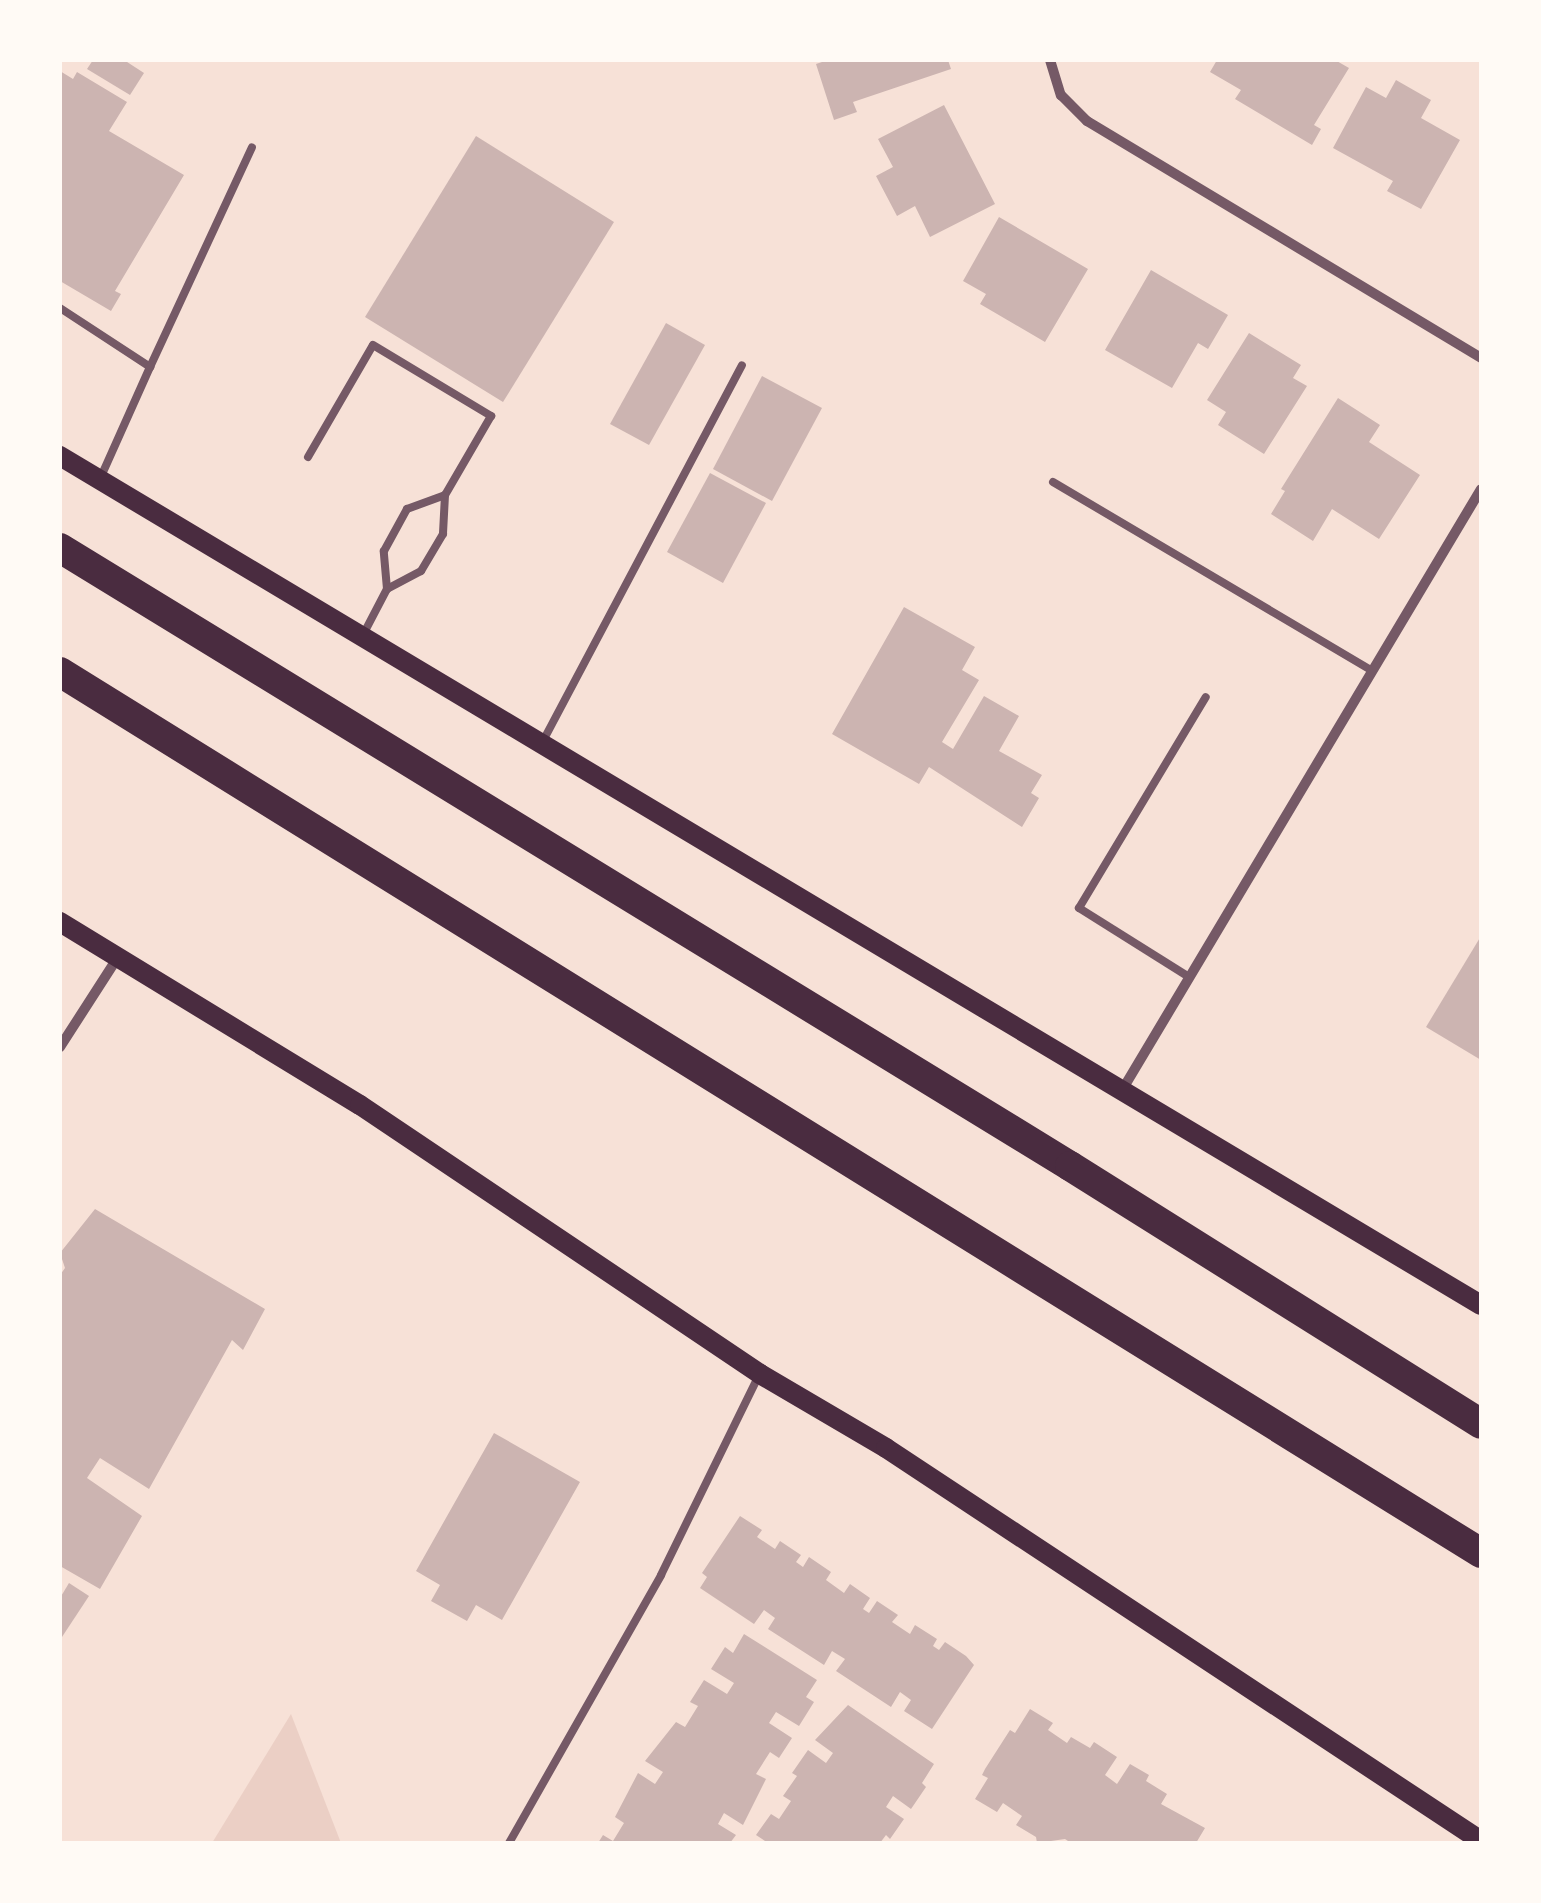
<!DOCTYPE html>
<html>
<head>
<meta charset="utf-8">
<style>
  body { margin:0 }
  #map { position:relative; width:1541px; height:1903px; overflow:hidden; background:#f7e1d7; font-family:"Fira Sans",sans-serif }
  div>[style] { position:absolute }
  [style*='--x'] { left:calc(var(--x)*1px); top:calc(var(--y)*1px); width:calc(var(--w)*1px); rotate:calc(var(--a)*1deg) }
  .green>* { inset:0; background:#ebcfc5 }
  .building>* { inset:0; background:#ccb4b1 }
  .service>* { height:8px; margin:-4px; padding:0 4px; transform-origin:4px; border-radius:4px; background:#755966 }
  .minor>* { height:10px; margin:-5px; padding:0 5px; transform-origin:5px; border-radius:5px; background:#755966 }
  .secondary>* { height:20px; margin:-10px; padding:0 10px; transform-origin:10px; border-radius:10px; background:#4a2c40 }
  .motorway>* { height:30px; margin:-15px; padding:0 15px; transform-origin:15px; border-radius:15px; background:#4a2c40 }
  span { translate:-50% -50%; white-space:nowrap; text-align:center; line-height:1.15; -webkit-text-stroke:8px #fffaf5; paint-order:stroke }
  .frame { position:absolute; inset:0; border:62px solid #fffaf5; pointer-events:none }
</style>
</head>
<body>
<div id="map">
  <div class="green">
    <div style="clip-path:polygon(291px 1714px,341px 1843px,212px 1843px)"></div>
  </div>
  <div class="building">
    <div style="clip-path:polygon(93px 60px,124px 60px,144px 73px,130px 95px,87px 69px)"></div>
    <div style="clip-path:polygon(828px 60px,948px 60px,951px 69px,853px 102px,857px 112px,834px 120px,816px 64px)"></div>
    <div style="clip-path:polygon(1217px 60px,1335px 60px,1349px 68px,1314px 125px,1321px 129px,1312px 145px,1235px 99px,1241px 90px,1210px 72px)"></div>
    <div style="clip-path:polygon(60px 71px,73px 79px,77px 72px,127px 102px,109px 131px,184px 175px,115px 291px,121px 294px,111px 311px,60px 281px)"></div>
    <div style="clip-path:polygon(1396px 80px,1431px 100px,1421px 118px,1460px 140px,1421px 209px,1387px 191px,1393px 181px,1333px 148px,1366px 87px,1386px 98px)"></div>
    <div style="clip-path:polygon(944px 105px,995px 204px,930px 237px,915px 206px,897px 216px,876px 176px,893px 167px,878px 139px)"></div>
    <div style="clip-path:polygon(476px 136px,614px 222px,503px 402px,365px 317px)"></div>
    <div style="clip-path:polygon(999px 217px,1088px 269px,1045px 342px,980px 304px,986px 294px,963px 281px)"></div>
    <div style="clip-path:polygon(1151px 270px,1228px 315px,1208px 349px,1198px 343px,1172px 388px,1105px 350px)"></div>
    <div style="clip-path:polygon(666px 323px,705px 345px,649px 445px,610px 424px)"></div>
    <div style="clip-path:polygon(1249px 333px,1301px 365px,1293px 378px,1307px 386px,1264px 454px,1218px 425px,1226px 412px,1207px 400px)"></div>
    <div style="clip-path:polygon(762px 376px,822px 408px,772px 501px,713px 469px)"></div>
    <div style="clip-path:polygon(1338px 398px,1380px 425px,1369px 442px,1420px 475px,1379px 539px,1332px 509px,1313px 541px,1271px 514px,1285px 491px,1281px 489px)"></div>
    <div style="clip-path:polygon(710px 473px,766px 503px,723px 583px,667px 552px)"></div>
    <div style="clip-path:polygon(904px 607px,975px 647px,962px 670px,979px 680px,942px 742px,953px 749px,984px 696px,1019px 716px,999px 751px,1042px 775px,1031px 793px,1039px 798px,1022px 827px,929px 767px,919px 784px,832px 734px)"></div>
    <div style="clip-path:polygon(1481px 936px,1481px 1060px,1426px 1027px)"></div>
    <div style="clip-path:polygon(95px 1209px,265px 1309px,243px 1350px,232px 1340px,149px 1489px,100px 1458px,87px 1478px,142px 1516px,100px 1589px,60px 1566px,60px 1275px,65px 1268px,60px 1253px)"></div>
    <div style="clip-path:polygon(494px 1433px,580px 1482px,502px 1620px,476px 1605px,467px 1621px,431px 1601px,440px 1585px,416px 1571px)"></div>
    <div style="clip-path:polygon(740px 1516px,762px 1530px,757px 1537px,775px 1549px,780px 1541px,801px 1555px,796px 1562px,803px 1567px,809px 1557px,831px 1572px,826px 1580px,844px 1593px,850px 1584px,870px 1598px,863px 1609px,869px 1613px,877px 1601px,898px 1615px,892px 1622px,910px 1634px,915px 1625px,937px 1639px,933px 1646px,939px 1650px,945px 1642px,966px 1656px,974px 1665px,932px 1729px,904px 1711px,911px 1700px,900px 1692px,891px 1707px,836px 1671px,845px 1659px,832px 1651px,824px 1665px,768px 1629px,775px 1618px,764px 1610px,754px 1624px,700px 1588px,707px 1577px,702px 1573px)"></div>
    <div style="clip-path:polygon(69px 1583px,89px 1596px,60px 1640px,60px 1598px)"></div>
    <div style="clip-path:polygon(744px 1634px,817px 1680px,806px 1697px,814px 1702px,799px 1726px,776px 1712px,769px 1723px,792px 1738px,779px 1758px,770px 1752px,756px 1774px,766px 1779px,743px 1825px,724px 1813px,718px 1824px,736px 1835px,730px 1843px,598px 1843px,603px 1835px,613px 1841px,624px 1823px,615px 1817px,638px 1773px,655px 1784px,663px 1772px,645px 1761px,676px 1722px,685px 1727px,698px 1706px,690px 1702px,704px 1680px,727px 1694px,734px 1683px,711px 1669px,725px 1647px,733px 1653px)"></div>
    <div style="clip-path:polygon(848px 1705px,934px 1764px,922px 1783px,926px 1787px,911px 1809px,893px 1796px,886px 1807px,904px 1819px,890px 1839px,886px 1835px,880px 1843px,768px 1843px,756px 1835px,771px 1814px,779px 1819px,791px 1801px,783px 1796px,797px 1776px,792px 1773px,808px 1750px,826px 1763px,833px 1753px,815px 1740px)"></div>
    <div style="clip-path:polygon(1030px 1709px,1053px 1723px,1048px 1730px,1067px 1743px,1071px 1737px,1090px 1748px,1094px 1742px,1117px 1757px,1105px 1775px,1117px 1784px,1130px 1764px,1149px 1775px,1146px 1781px,1167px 1794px,1161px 1804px,1205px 1828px,1196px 1843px,1071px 1843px,1065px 1839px,1037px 1843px,1036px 1837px,1016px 1825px,1022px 1816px,1003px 1803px,997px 1812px,975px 1799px,988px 1778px,982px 1775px,985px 1769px,1010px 1730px,1015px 1733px)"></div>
  </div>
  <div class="service">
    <div style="--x:60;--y:308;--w:108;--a:33.2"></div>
    <div style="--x:150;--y:367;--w:123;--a:114.1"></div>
    <div style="--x:150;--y:367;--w:242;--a:-65.1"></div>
    <div style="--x:308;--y:457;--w:129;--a:-59.9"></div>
    <div style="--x:373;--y:345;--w:138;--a:31"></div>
    <div style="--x:491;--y:416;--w:91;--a:120.2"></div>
    <div style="--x:1053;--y:482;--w:371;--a:30.6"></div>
    <div style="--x:364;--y:633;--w:50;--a:-62.4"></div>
    <div style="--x:387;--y:589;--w:38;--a:-95"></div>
    <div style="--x:384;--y:551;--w:48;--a:-61.3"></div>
    <div style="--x:407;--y:509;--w:40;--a:-20.2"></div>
    <div style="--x:445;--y:495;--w:39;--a:93"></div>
    <div style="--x:443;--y:534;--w:43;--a:120.7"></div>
    <div style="--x:421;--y:571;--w:38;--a:152"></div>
    <div style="--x:543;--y:741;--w:425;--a:-62.1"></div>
    <div style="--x:1189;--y:977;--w:130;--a:-147.9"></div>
    <div style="--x:1079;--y:908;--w:246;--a:-59"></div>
    <div style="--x:509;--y:1843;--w:308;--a:-60.4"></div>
    <div style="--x:661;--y:1575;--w:223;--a:-63.9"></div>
  </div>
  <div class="minor">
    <div style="--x:1050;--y:60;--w:37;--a:73"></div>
    <div style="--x:1061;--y:95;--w:37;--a:45"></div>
    <div style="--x:1087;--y:121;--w:460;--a:31"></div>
    <div style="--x:60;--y:1047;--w:107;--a:-57.2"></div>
    <div style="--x:1121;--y:1092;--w:702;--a:-59.16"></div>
  </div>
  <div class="secondary">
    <div style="--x:60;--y:456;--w:1655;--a:30.86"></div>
    <div style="--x:60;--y:922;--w:351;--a:31.4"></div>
    <div style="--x:360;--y:1105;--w:482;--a:33.9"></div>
    <div style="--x:760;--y:1374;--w:146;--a:30.4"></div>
    <div style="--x:886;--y:1448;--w:713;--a:33.44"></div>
  </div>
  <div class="motorway">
    <div style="--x:60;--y:548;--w:1184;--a:31.46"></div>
    <div style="--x:1070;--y:1166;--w:485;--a:32.1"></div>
    <div style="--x:60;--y:672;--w:1672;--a:31.8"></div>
  </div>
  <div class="frame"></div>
</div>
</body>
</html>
